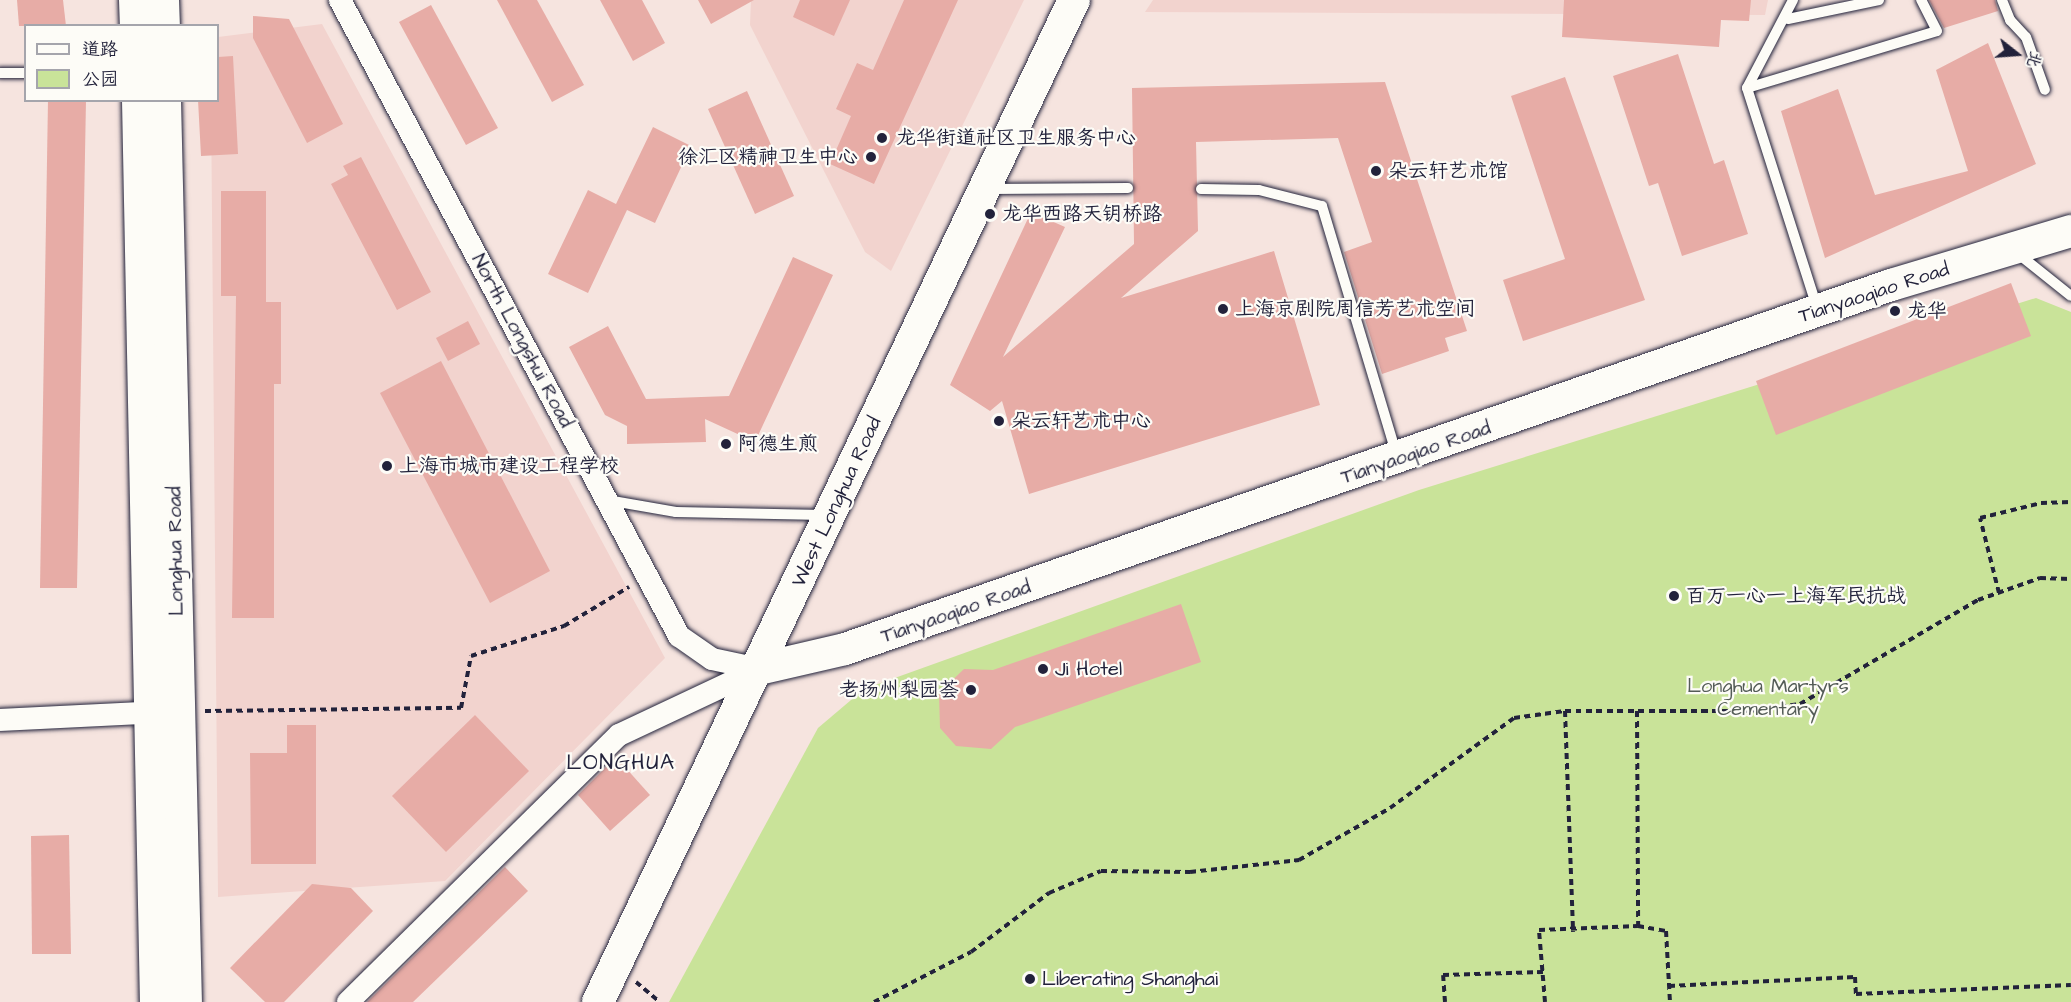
<!DOCTYPE html>
<html>
<head>
<meta charset="utf-8">
<style>
  body { margin:0 }
  #map { position:relative; width:2071px; height:1002px; overflow:hidden; background:#f6e4df; font-family:"Architects Daughter","LXGW WenKai TC",sans-serif }
  div>[style] { position:absolute }
  [style*='--x'] { left:calc(var(--x)*1px); top:calc(var(--y)*1px); width:calc(var(--w)*1px); rotate:calc(var(--a)*1deg) }
  .built>* { inset:0; background:#f2d3ce }
  .green>* { inset:0; background:#c9e399 }
  .building>* { inset:0; background:#e7aca6 }
  .path>* { height:4px; margin-top:-2px; transform-origin:0; background:repeating-linear-gradient(90deg,#22223b 0 6px,transparent 0 10.5px) }
  .roads { filter:drop-shadow(0 0 2px #22223b) drop-shadow(0 0 2px #22223b) }
  .lane>* { height:10px; margin:-5px; padding:0 5px; transform-origin:5px; border-radius:5px; background:#fdfcf7 }
  .street>* { height:22px; margin:-11px; padding:0 11px; transform-origin:11px; border-radius:11px; background:#fdfcf7 }
  .secondary>* { height:32px; margin:-16px; padding:0 16px; transform-origin:16px; border-radius:16px; background:#fdfcf7 }
  .dots>* { width:16px; height:16px; translate:-50% -50%; box-sizing:border-box; border:3px solid #fdfcf7; border-radius:50% }
  span { translate:-50% -50%; white-space:nowrap; text-align:center; line-height:1.15; -webkit-text-stroke:4.5px #fdfcf7; paint-order:stroke }
  .poi-label { font-size:20px; color:#22223b }
  .left { translate:0 -50%; text-align:left }
  .right { translate:-100% -50%; text-align:right }
  .street-label { font-size:20px; color:#22223b }
  .park-label { font-size:20px; color:#545c57 }
  .quarter-label { font-size:22px; color:#22223b; letter-spacing:1.5px }
  .legend { position:absolute; left:24px; top:24px; width:195px; height:78px; box-sizing:border-box; background:#fdfcf7; border:2px solid #a5a5ac; margin:0; padding:8px 10px; list-style:none; font-size:18px; color:#22223b }
  .legend li { display:flex; align-items:center; gap:12px; height:30px }
  .legend b { width:30px; border:2px solid #a5a5ac }
  .north { position:absolute; left:1987px; top:24px; width:60px; height:60px; -webkit-text-stroke:4px #fdfcf7; paint-order:stroke; rotate:107deg; font-size:16px; font-weight:700; line-height:24px; text-align:center; color:#22223b }
  .north::after { content:''; display:block; margin:auto; width:21px; height:27px; background:#22223b; clip-path:polygon(50% 0,100% 100%,50% 72%,0 100%) }
</style>
</head>
<body>
<div id="map">
  <div class="built">
    <div style="clip-path:polygon(751px 0,1024px 0,891px 271px,865px 252px,750px 25px)"></div>
    <div style="clip-path:polygon(1153px 0,1768px 0,1765px 15px,1145px 12px)"></div>
    <div style="clip-path:polygon(322px 24px,665px 658px,445px 881px,218px 897px,211px 101px,218px 100px,218px 37px)"></div>
  </div>
  <div class="green">
    <div style="clip-path:polygon(2036px 298px,2071px 312px,2071px 1002px,669px 1002px,818px 728px,864px 689px,1419px 490px)"></div>
  </div>
  <div class="building">
    <div style="clip-path:polygon(17px 0,63px 0,66px 26px,19px 26px)"></div>
    <div style="clip-path:polygon(497px 0,537px 0,584px 85px,552px 102px)"></div>
    <div style="clip-path:polygon(600px 0,642px 0,665px 43px,633px 61px)"></div>
    <div style="clip-path:polygon(698px 0,754px 0,711px 24px)"></div>
    <div style="clip-path:polygon(800px 0,850px 0,834px 36px,793px 17px)"></div>
    <div style="clip-path:polygon(904px 0,958px 0,874px 184px,830px 164px,851px 116px,836px 109px,857px 63px,873px 70px)"></div>
    <div style="clip-path:polygon(1564px 0,1751px 0,1749px 21px,1721px 20px,1719px 47px,1562px 37px)"></div>
    <div style="clip-path:polygon(1929px 0,1995px 0,1998px 11px,1944px 28px)"></div>
    <div style="clip-path:polygon(431px 5px,498px 128px,466px 145px,399px 22px)"></div>
    <div style="clip-path:polygon(253px 16px,289px 19px,343px 124px,307px 143px,253px 38px)"></div>
    <div style="clip-path:polygon(1988px 43px,2036px 164px,1825px 258px,1781px 111px,1838px 89px,1875px 195px,1968px 171px,1936px 70px)"></div>
    <div style="clip-path:polygon(1678px 54px,1714px 164px,1724px 160px,1748px 234px,1682px 256px,1658px 183px,1649px 186px,1613px 76px)"></div>
    <div style="clip-path:polygon(233px 56px,238px 154px,201px 156px,198px 100px,218px 100px,218px 57px)"></div>
    <div style="clip-path:polygon(1565px 77px,1645px 300px,1523px 341px,1503px 280px,1565px 259px,1511px 96px)"></div>
    <div style="clip-path:polygon(1385px 82px,1467px 331px,1445px 338px,1449px 351px,1382px 374px,1344px 252px,1372px 242px,1338px 138px,1196px 142px,1198px 231px,1121px 298px,1274px 251px,1320px 405px,1029px 494px,1002px 401px,990px 411px,950px 385px,1031px 212px,1065px 227px,1003px 357px,1134px 244px,1132px 88px)"></div>
    <div style="clip-path:polygon(747px 91px,794px 196px,755px 214px,708px 109px)"></div>
    <div style="clip-path:polygon(48px 100px,86px 100px,77px 588px,40px 588px)"></div>
    <div style="clip-path:polygon(653px 127px,691px 146px,655px 223px,627px 210px,588px 293px,548px 274px,588px 190px,616px 204px)"></div>
    <div style="clip-path:polygon(361px 157px,431px 292px,397px 310px,331px 184px,348px 175px,343px 166px)"></div>
    <div style="clip-path:polygon(221px 191px,266px 191px,266px 302px,281px 302px,281px 384px,274px 384px,274px 618px,232px 618px,236px 296px,221px 296px)"></div>
    <div style="clip-path:polygon(793px 257px,833px 275px,755px 442px,705px 419px,706px 442px,627px 444px,627px 426px,605px 415px,569px 347px,608px 326px,646px 399px,729px 396px)"></div>
    <div style="clip-path:polygon(2011px 283px,2031px 336px,1776px 435px,1756px 381px)"></div>
    <div style="clip-path:polygon(468px 321px,480px 344px,448px 361px,436px 338px)"></div>
    <div style="clip-path:polygon(441px 361px,550px 571px,490px 603px,380px 393px)"></div>
    <div style="clip-path:polygon(1181px 604px,1201px 662px,1015px 727px,991px 749px,956px 746px,940px 728px,939px 693px,964px 669px,993px 670px)"></div>
    <div style="clip-path:polygon(475px 715px,529px 771px,446px 852px,392px 796px)"></div>
    <div style="clip-path:polygon(287px 725px,316px 725px,316px 864px,251px 864px,250px 753px,287px 753px)"></div>
    <div style="clip-path:polygon(616px 757px,650px 795px,610px 831px,578px 795px)"></div>
    <div style="clip-path:polygon(69px 835px,71px 954px,32px 954px,31px 836px)"></div>
    <div style="clip-path:polygon(505px 867px,528px 891px,413px 1002px,367px 1002px)"></div>
    <div style="clip-path:polygon(312px 884px,351px 888px,373px 911px,284px 1002px,265px 1002px,230px 968px)"></div>
  </div>
  <div class="path">
    <div style="--x:1999;--y:593;--w:77;--a:-104.2"></div>
    <div style="--x:1980;--y:518;--w:63;--a:-13.8"></div>
    <div style="--x:2041;--y:503;--w:30;--a:-2"></div>
    <div style="--x:205;--y:711;--w:256;--a:-0.7"></div>
    <div style="--x:461;--y:708;--w:53;--a:-79.1"></div>
    <div style="--x:471;--y:656;--w:98;--a:-17.9"></div>
    <div style="--x:564;--y:626;--w:76;--a:-31"></div>
    <div style="--x:1565;--y:711;--w:221;--a:87.9"></div>
    <div style="--x:1637;--y:711;--w:215;--a:89.7"></div>
    <div style="--x:636;--y:982;--w:31;--a:40"></div>
    <div style="--x:1669;--y:986;--w:186;--a:-2.8"></div>
    <div style="--x:1855;--y:977;--w:17;--a:87"></div>
    <div style="--x:1856;--y:994;--w:215;--a:-2.4"></div>
    <div style="--x:874;--y:1002;--w:109;--a:-27.3"></div>
    <div style="--x:971;--y:952;--w:98;--a:-37.1"></div>
    <div style="--x:1049;--y:893;--w:56;--a:-22.9"></div>
    <div style="--x:1101;--y:871;--w:89;--a:0.6"></div>
    <div style="--x:1190;--y:872;--w:110;--a:-6.3"></div>
    <div style="--x:1299;--y:860;--w:105;--a:-29.7"></div>
    <div style="--x:1390;--y:808;--w:153;--a:-36"></div>
    <div style="--x:1514;--y:718;--w:51;--a:-7.8"></div>
    <div style="--x:1565;--y:711;--w:184;--a:0"></div>
    <div style="--x:1749;--y:711;--w:51;--a:-7.8"></div>
    <div style="--x:1800;--y:704;--w:206;--a:-30.3"></div>
    <div style="--x:1978;--y:600;--w:66;--a:-19.5"></div>
    <div style="--x:2040;--y:578;--w:31;--a:2"></div>
    <div style="--x:1445;--y:1002;--w:27;--a:-94"></div>
    <div style="--x:1443;--y:975;--w:100;--a:-1.7"></div>
    <div style="--x:1545;--y:1002;--w:72;--a:-94.8"></div>
    <div style="--x:1539;--y:930;--w:99;--a:-2.3"></div>
    <div style="--x:1638;--y:926;--w:28;--a:10"></div>
    <div style="--x:1666;--y:931;--w:71;--a:86.8"></div>
  </div>
  <div class="roads">
    <div class="lane">
      <div style="--x:1793;--y:0;--w:99;--a:117.6"></div>
      <div style="--x:1747;--y:88;--w:231;--a:72.3"></div>
      <div style="--x:2002;--y:0;--w:22;--a:68"></div>
      <div style="--x:2010;--y:20;--w:23;--a:47"></div>
      <div style="--x:2026;--y:37;--w:56;--a:70.3"></div>
      <div style="--x:1788;--y:19;--w:93;--a:-11.8"></div>
      <div style="--x:0;--y:73;--w:26;--a:0"></div>
      <div style="--x:1747;--y:88;--w:198;--a:-16.7"></div>
      <div style="--x:1937;--y:31;--w:35;--a:-117"></div>
      <div style="--x:990;--y:189;--w:138;--a:-0.4"></div>
      <div style="--x:1201;--y:189;--w:58;--a:1"></div>
      <div style="--x:1259;--y:190;--w:65;--a:14.3"></div>
      <div style="--x:1322;--y:206;--w:258;--a:73.3"></div>
      <div style="--x:2016;--y:252;--w:70;--a:38.7"></div>
      <div style="--x:607;--y:500;--w:70;--a:9.9"></div>
      <div style="--x:676;--y:512;--w:148;--a:1.2"></div>
    </div>
    <div class="street">
      <div style="--x:340;--y:0;--w:721;--a:61.94"></div>
      <div style="--x:679;--y:636;--w:40;--a:34.9"></div>
      <div style="--x:712;--y:659;--w:48;--a:12"></div>
      <div style="--x:0;--y:720;--w:166;--a:-2.8"></div>
      <div style="--x:348;--y:1002;--w:380;--a:-44.6"></div>
      <div style="--x:619;--y:735;--w:155;--a:-25.2"></div>
    </div>
    <div class="secondary">
      <div style="--x:135;--y:0;--w:26;--a:88"></div>
      <div style="--x:163;--y:0;--w:26;--a:88"></div>
      <div style="--x:138;--y:100;--w:902;--a:88.86"></div>
      <div style="--x:165;--y:100;--w:902;--a:88.67"></div>
      <div style="--x:759;--y:669;--w:88;--a:-13.1"></div>
      <div style="--x:845;--y:649;--w:1108;--a:-19.19"></div>
      <div style="--x:1891;--y:285;--w:188;--a:-16.7"></div>
      <div style="--x:598;--y:1002;--w:1109;--a:-64.59"></div>
    </div>
  </div>
  <div class="dots">
    <div style="left:882px;top:138px;background:#22223b"></div>
    <div style="left:871px;top:157px;background:#22223b"></div>
    <div style="left:1376px;top:171px;background:#22223b"></div>
    <div style="left:990px;top:214px;background:#22223b"></div>
    <div style="left:1223px;top:309px;background:#22223b"></div>
    <div style="left:1895px;top:311px;background:#22223b"></div>
    <div style="left:999px;top:421px;background:#22223b"></div>
    <div style="left:726px;top:444px;background:#22223b"></div>
    <div style="left:387px;top:466px;background:#22223b"></div>
    <div style="left:1674px;top:596px;background:#22223b"></div>
    <div style="left:1043px;top:669px;background:#22223b"></div>
    <div style="left:971px;top:690px;background:#22223b"></div>
    <div style="left:1030px;top:979px;background:#22223b"></div>
  </div>
  <div class="poi-label">
    <span class="left" style="left:896px;top:138px">龙华街道社区卫生服务中心</span>
    <span class="right" style="left:858px;top:157px">徐汇区精神卫生中心</span>
    <span class="left" style="left:1388px;top:171px">朵云轩艺术馆</span>
    <span class="left" style="left:1002px;top:214px">龙华西路天钥桥路</span>
    <span class="left" style="left:1235px;top:309px">上海京剧院周信芳艺术空间</span>
    <span class="left" style="left:1907px;top:311px">龙华</span>
    <span class="left" style="left:1011px;top:421px">朵云轩艺术中心</span>
    <span class="left" style="left:738px;top:444px">阿德生煎</span>
    <span class="left" style="left:399px;top:466px">上海市城市建设工程学校</span>
    <span class="left" style="left:1686px;top:596px">百万一心一上海军民抗战</span>
    <span class="left" style="left:1055px;top:669px">Ji Hotel</span>
    <span class="right" style="left:959px;top:690px">老扬州梨园荟</span>
    <span class="left" style="left:1042px;top:979px">Liberating Shanghai</span>
  </div>
  <div class="street-label">
    <span style="left:1874px;top:293px;rotate:-18deg">Tianyaoqiao Road</span>
    <span style="left:522px;top:341px;rotate:62deg">North Longshui Road</span>
    <span style="left:1416px;top:453px;rotate:-19deg">Tianyaoqiao Road</span>
    <span style="left:837px;top:502px;rotate:-65deg">West Longhua Road</span>
    <span style="left:176px;top:551px;rotate:-91deg">Longhua Road</span>
    <span style="left:956px;top:612px;rotate:-19deg">Tianyaoqiao Road</span>
  </div>
  <div class="park-label">
    <span style="left:1768px;top:698px">Longhua Martyrs<br>Cementary</span>
  </div>
  <div class="quarter-label">
    <span style="left:621px;top:763px">LONGHUA</span>
  </div>
  <ul class="legend">
  <li><b style="height:8px;background:#fdfcf7"></b>道路</li>
  <li><b style="height:16px;background:#c9e399"></b>公园</li>
  </ul>
  <div class="north">北</div>
</div>
</body>
</html>
